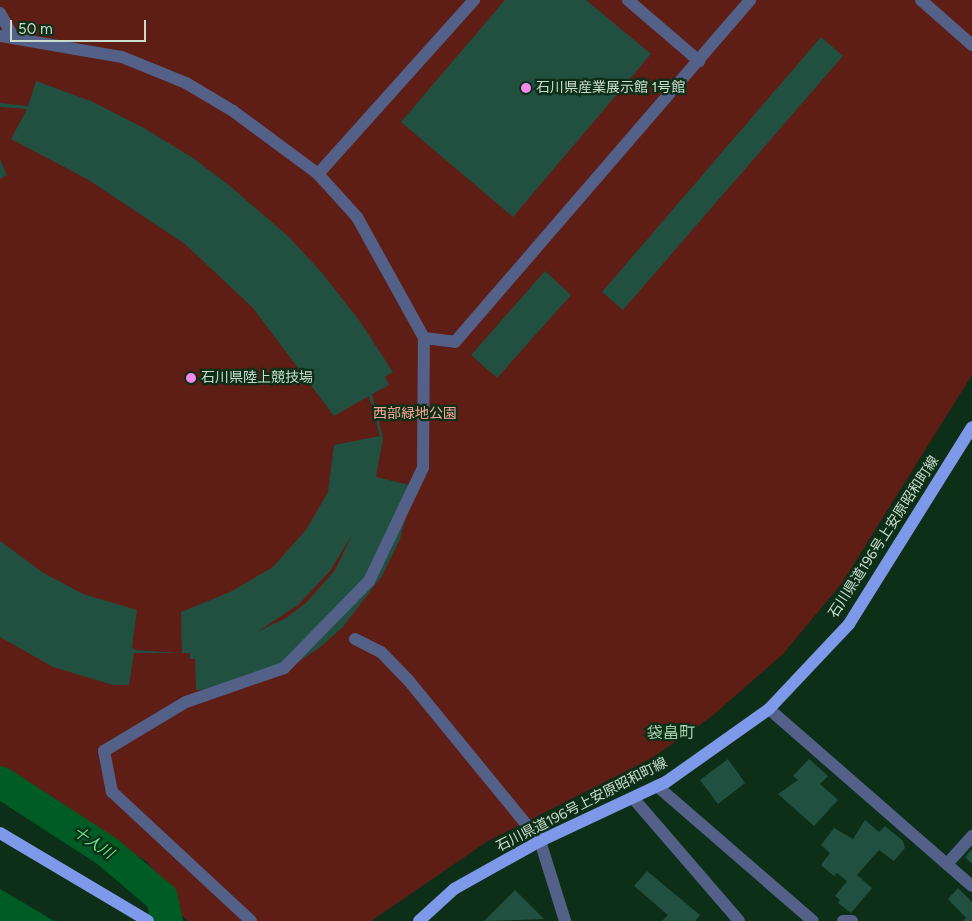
<!DOCTYPE html>
<html>
<head>
<meta charset="utf-8">
<style>
  body { margin:0 }
  #map { position:relative; width:972px; height:921px; overflow:hidden; background:#0d2f17; font-family:Figtree,"Noto Sans JP",sans-serif }
  div>[style] { position:absolute }
  [style*='--x'] { left:calc(var(--x)*1px); top:calc(var(--y)*1px); width:calc(var(--w)*1px); rotate:calc(var(--a)*1deg) }
  .green>* { inset:0; background:#5e1d15 }
  .water>* { inset:0; background:#005c25 }
  .river>* { height:32px; margin:-16px; padding:0 16px; transform-origin:16px; border-radius:16px; background:#005c25 }
  .building>* { inset:0; background:#215041 }
  .minor>* { height:12px; margin:-6px; padding:0 6px; transform-origin:6px; border-radius:6px; background:#536188 }
  .major>* { height:12px; margin:-6px; padding:0 6px; transform-origin:6px; border-radius:6px; background:#7f99ea }
  .dots>* { width:14px; height:14px; translate:-50% -50%; box-sizing:border-box; border:2px solid #0d2f17; border-radius:50% }
  span { translate:-50% -50%; white-space:nowrap; text-align:center; line-height:1.15; -webkit-text-stroke:4.5px #0d2f17; paint-order:stroke }
  .poi-label { font-size:14px; color:#caddcd }
  .left { translate:0 -50%; text-align:left }
  .park-label { font-size:14px; color:#fea799 }
  .street-label { font-size:14px; color:#caddcd }
  .water-label { font-size:15px; color:#66e888; font-style:italic }
  .quarter-label { font-size:16px; color:#a6ccac }
  .scale { position:absolute; left:10px; top:20px; width:136px; height:22px; box-sizing:border-box; border:2px solid #caddcd; border-top:0; padding-left:6px; font-size:15px; line-height:18px; white-space:nowrap; color:#caddcd; -webkit-text-stroke:4px #0d2f17; paint-order:stroke }
</style>
</head>
<body>
<div id="map">
  <div class="green">
    <div style="clip-path:polygon(0 0,972px 0,972px 375px,842px 583px,783px 654px,711px 717px,652px 758px,488px 841px,371px 921px,189px 921px,178px 913px,161px 879px,146px 861px,0 774px)"></div>
  </div>
  <div class="water">
    <div style="clip-path:polygon(0 889px,29px 906px,54px 921px,0 921px)"></div>
  </div>
  <div class="river">
    <div style="--x:0;--y:782;--w:129;--a:32.9"></div>
    <div style="--x:108;--y:852;--w:71;--a:40.4"></div>
    <div style="--x:162;--y:898;--w:24;--a:78"></div>
  </div>
  <div class="building">
    <div style="clip-path:polygon(505px 0,586px 0,651px 54px,513px 217px,401px 122px)"></div>
    <div style="clip-path:polygon(821px 37px,843px 56px,623px 310px,602px 292px)"></div>
    <div style="clip-path:polygon(evenodd,36px 81px,91px 101px,144px 128px,193px 158px,230px 186px,289px 237px,322px 273px,359px 320px,393px 372px,385px 377px,389px 385px,372px 394px,383px 438px,376px 477px,414px 486px,400px 539px,382px 576px,342px 628px,319px 648px,292px 666px,215px 689px,196px 690px,195px 659px,190px 659px,190px 653px,134px 653px,129px 685px,113px 685px,53px 667px,0 637px,0 541px,42px 572px,83px 594px,137px 610px,132px 647px,135px 650px,182px 653px,181px 612px,230px 592px,273px 567px,306px 530px,328px 492px,334px 445px,380px 436px,369px 396px,334px 416px,253px 308px,185px 244px,87px 179px,11px 139px,27px 109px,0 107px,0 103px,28px 106px,36px 81px,353px 533px,335px 570px,307px 602px,286px 618px,257px 632px,298px 605px,330px 571px,353px 533px)"></div>
    <div style="clip-path:polygon(0 159px,7px 175px,0 179px)"></div>
    <div style="clip-path:polygon(545px 271px,571px 295px,497px 378px,471px 355px)"></div>
    <div style="clip-path:polygon(728px 759px,745px 783px,718px 804px,700px 780px)"></div>
    <div style="clip-path:polygon(809px 759px,828px 776px,820px 784px,838px 800px,814px 826px,778px 794px,798px 780px,793px 776px)"></div>
    <div style="clip-path:polygon(865px 820px,879px 832px,885px 826px,903px 841px,905px 848px,894px 861px,879px 850px,857px 875px,872px 888px,851px 913px,838px 903px,840px 900px,835px 896px,847px 881px,837px 873px,834px 876px,821px 865px,830px 853px,821px 845px,834px 828px,853px 839px)"></div>
    <div style="clip-path:polygon(972px 849px,972px 864px,965px 857px)"></div>
    <div style="clip-path:polygon(647px 871px,700px 915px,695px 921px,662px 921px,668px 915px,634px 886px)"></div>
    <div style="clip-path:polygon(958px 888px,972px 902px,972px 921px,963px 921px,966px 918px,948px 899px)"></div>
    <div style="clip-path:polygon(515px 890px,544px 919px,484px 921px)"></div>
  </div>
  <div class="minor">
    <div style="--x:628;--y:0;--w:94;--a:40.7"></div>
    <div style="--x:921;--y:0;--w:68;--a:41.4"></div>
    <div style="--x:0;--y:13;--w:29;--a:61"></div>
    <div style="--x:0;--y:36;--w:124;--a:9.8"></div>
    <div style="--x:122;--y:57;--w:69;--a:22.1"></div>
    <div style="--x:186;--y:83;--w:55;--a:30.8"></div>
    <div style="--x:233;--y:111;--w:106;--a:36.5"></div>
    <div style="--x:318;--y:174;--w:58;--a:47.8"></div>
    <div style="--x:357;--y:217;--w:138;--a:61"></div>
    <div style="--x:424;--y:338;--w:31;--a:7"></div>
    <div style="--x:455;--y:342;--w:452;--a:-49.2"></div>
    <div style="--x:318;--y:174;--w:234;--a:-48.1"></div>
    <div style="--x:355;--y:639;--w:29;--a:27"></div>
    <div style="--x:381;--y:652;--w:40;--a:46"></div>
    <div style="--x:409;--y:681;--w:207;--a:50.7"></div>
    <div style="--x:540;--y:841;--w:84;--a:72.6"></div>
    <div style="--x:769;--y:709;--w:269;--a:41.1"></div>
    <div style="--x:657;--y:786;--w:206;--a:40.9"></div>
    <div style="--x:633;--y:798;--w:162;--a:49.2"></div>
    <div style="--x:947;--y:864;--w:38;--a:-48"></div>
    <div style="--x:251;--y:921;--w:190;--a:-137.1"></div>
    <div style="--x:112;--y:792;--w:42;--a:-101"></div>
    <div style="--x:104;--y:751;--w:96;--a:-30.9"></div>
    <div style="--x:186;--y:702;--w:104;--a:-19.1"></div>
    <div style="--x:284;--y:668;--w:122;--a:-45.7"></div>
    <div style="--x:369;--y:581;--w:125;--a:-64.5"></div>
    <div style="--x:423;--y:468;--w:130;--a:-89.6"></div>
    <div style="--x:843;--y:921;--w:9;--a:0"></div>
  </div>
  <div class="major">
    <div style="--x:0;--y:833;--w:172;--a:30.7"></div>
    <div style="--x:419;--y:921;--w:47;--a:-42.4"></div>
    <div style="--x:454;--y:889;--w:98;--a:-29.2"></div>
    <div style="--x:540;--y:841;--w:139;--a:-25.1"></div>
    <div style="--x:666;--y:782;--w:126;--a:-35.3"></div>
    <div style="--x:769;--y:709;--w:117;--a:-46.7"></div>
    <div style="--x:849;--y:624;--w:232;--a:-58"></div>
  </div>
  <div class="dots">
    <div style="left:526px;top:88px;background:#f589ee"></div>
    <div style="left:191px;top:378px;background:#f589ee"></div>
  </div>
  <div class="poi-label">
    <span class="left" style="left:536px;top:88px">石川県産業展示館 1号館</span>
    <span class="left" style="left:201px;top:378px">石川県陸上競技場</span>
  </div>
  <div class="park-label">
    <span style="left:415px;top:414px">西部緑地公園</span>
  </div>
  <div class="street-label">
    <span style="left:884px;top:537px;rotate:-57deg">石川県道196号上安原昭和町線</span>
    <span style="left:582px;top:805px;rotate:-27deg">石川県道196号上安原昭和町線</span>
  </div>
  <div class="water-label">
    <span style="left:93px;top:843px;rotate:34deg">十人川</span>
  </div>
  <div class="quarter-label">
    <span style="left:671px;top:733px">袋畠町</span>
  </div>
  <div class="scale">50 m</div>
</div>
</body>
</html>
